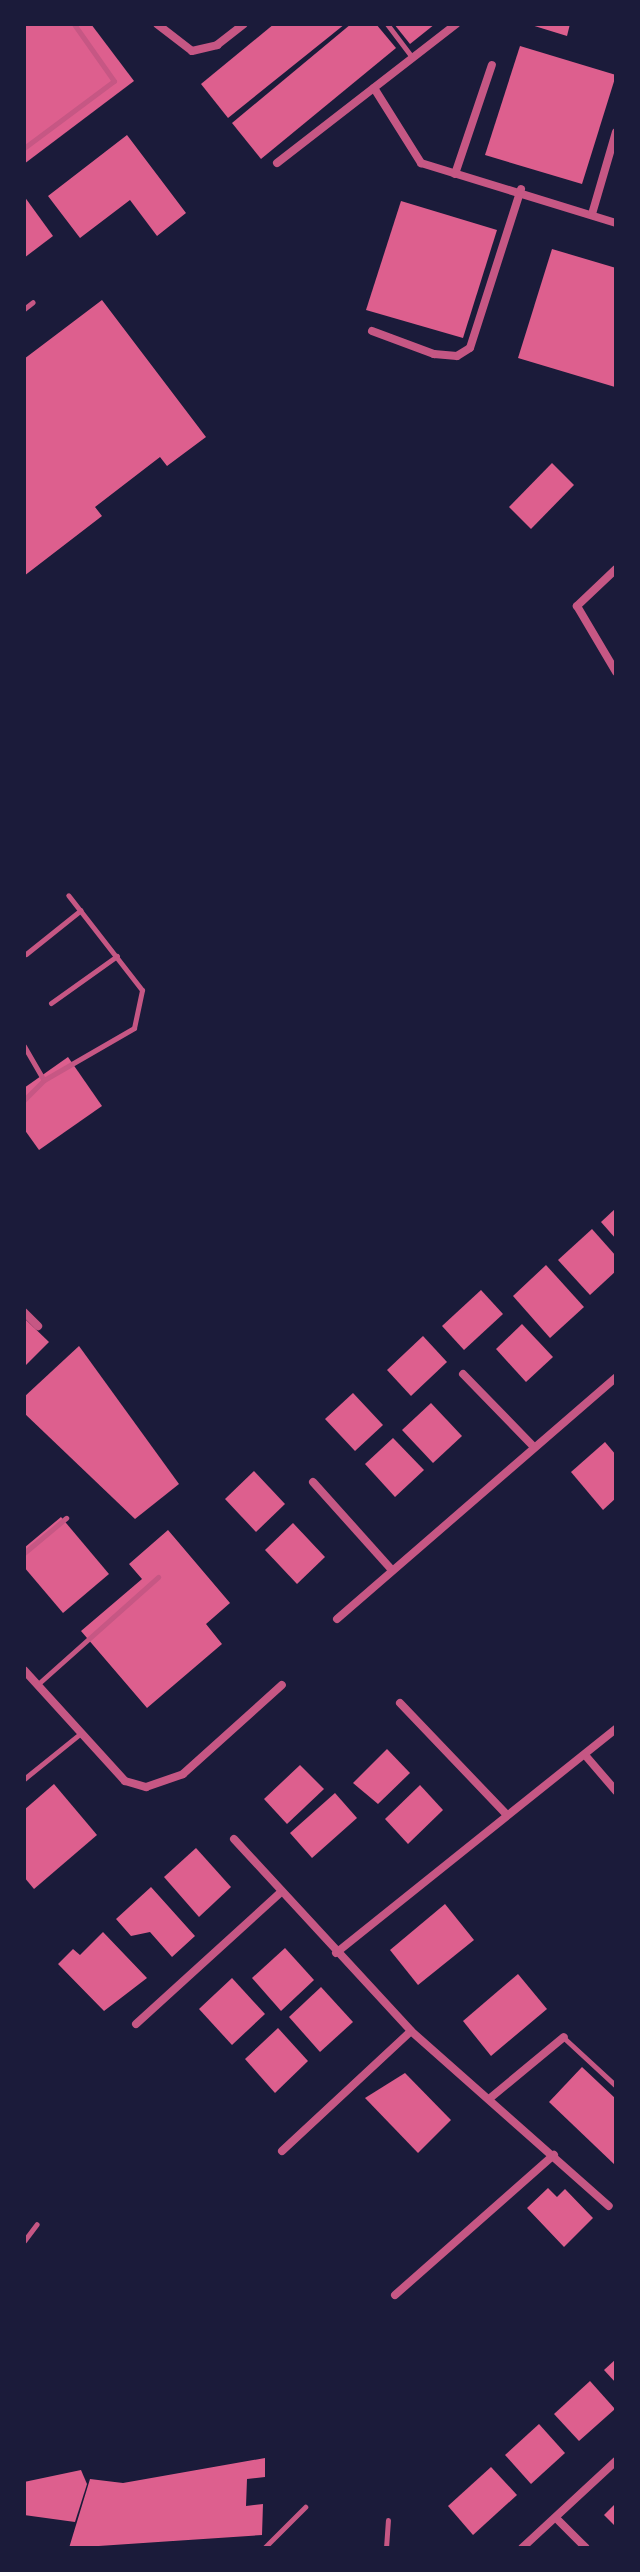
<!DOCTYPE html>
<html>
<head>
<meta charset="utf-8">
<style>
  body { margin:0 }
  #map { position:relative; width:640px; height:2572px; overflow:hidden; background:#1b1b3a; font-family:"Noto Sans",sans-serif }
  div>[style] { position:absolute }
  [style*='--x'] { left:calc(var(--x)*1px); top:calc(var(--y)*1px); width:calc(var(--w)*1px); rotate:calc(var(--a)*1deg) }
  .building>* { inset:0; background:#dd5f8e }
  .service>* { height:5px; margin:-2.5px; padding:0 2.5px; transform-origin:2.5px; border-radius:2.5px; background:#c65784 }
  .minor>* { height:8px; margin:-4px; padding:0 4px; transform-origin:4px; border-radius:4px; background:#c65784 }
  span { translate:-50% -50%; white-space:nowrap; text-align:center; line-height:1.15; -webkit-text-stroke:7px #1b1b3a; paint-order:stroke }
  .frame { position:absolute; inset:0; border:26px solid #1b1b3a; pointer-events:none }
</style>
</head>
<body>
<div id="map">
  <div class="building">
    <div style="clip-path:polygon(24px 24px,91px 24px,134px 81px,24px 164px)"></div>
    <div style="clip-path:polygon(274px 24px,345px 24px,228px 118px,201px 84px)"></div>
    <div style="clip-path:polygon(351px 24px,376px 24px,396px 48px,261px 159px,232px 123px)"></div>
    <div style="clip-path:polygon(394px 24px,435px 24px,410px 44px)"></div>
    <div style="clip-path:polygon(528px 24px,570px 24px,567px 36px)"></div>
    <div style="clip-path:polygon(520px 46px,616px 75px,582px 184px,485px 155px)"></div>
    <div style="clip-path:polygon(127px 135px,186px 213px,157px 236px,130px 200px,80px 238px,48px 196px)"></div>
    <div style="clip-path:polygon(24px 196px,53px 236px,24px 258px)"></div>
    <div style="clip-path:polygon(401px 201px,497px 230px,463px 338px,366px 310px)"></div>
    <div style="clip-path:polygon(552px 249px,616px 268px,615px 387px,518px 358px)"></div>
    <div style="clip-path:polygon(102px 300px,206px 437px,167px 466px,160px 457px,95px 507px,102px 516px,24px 576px,24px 359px)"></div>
    <div style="clip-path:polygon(552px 463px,574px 485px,531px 529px,509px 507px)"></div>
    <div style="clip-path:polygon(68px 1057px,102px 1106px,39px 1150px,24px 1129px,24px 1088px)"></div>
    <div style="clip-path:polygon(616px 1208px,616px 1239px,601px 1222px)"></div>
    <div style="clip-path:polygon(592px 1229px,616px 1256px,616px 1271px,590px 1295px,558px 1260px)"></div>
    <div style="clip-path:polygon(546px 1265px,584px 1307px,550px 1338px,513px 1296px)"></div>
    <div style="clip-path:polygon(481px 1290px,503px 1314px,464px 1350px,442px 1326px)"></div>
    <div style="clip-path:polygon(24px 1318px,49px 1342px,24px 1367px)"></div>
    <div style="clip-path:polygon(522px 1324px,553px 1357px,526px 1382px,496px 1349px)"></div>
    <div style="clip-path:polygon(423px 1336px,447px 1362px,411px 1396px,387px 1370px)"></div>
    <div style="clip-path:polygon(79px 1346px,179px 1484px,135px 1519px,24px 1413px,24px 1397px)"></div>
    <div style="clip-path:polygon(353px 1393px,383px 1425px,355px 1451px,325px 1419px)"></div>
    <div style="clip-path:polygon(431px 1403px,462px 1436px,433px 1463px,402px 1430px)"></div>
    <div style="clip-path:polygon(393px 1438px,424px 1470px,395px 1497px,365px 1464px)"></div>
    <div style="clip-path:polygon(605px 1442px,616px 1455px,616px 1498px,603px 1510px,571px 1472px)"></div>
    <div style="clip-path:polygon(254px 1471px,285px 1504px,256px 1532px,225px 1499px)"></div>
    <div style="clip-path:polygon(61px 1517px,109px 1574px,63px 1613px,24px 1567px,24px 1548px)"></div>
    <div style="clip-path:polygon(293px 1523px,325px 1557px,297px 1584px,265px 1550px)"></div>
    <div style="clip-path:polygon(168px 1530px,230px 1603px,206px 1624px,222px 1644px,147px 1708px,81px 1631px,142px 1579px,129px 1564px)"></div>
    <div style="clip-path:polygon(387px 1749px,410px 1773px,378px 1804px,353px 1783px)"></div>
    <div style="clip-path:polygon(300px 1765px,324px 1789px,287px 1824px,264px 1799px)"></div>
    <div style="clip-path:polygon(54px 1784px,97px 1835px,34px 1889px,24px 1877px,24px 1810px)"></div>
    <div style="clip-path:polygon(420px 1785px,443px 1810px,408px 1844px,385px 1819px)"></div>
    <div style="clip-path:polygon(335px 1793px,357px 1818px,312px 1858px,290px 1833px)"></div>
    <div style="clip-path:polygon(196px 1848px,231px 1887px,199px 1917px,164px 1877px)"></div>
    <div style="clip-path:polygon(151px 1887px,195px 1936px,172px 1957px,150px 1932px,131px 1936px,116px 1919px)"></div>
    <div style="clip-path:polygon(445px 1904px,474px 1940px,418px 1985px,390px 1950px)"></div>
    <div style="clip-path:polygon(103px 1932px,147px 1978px,104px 2011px,58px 1964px,73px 1949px,80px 1955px)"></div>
    <div style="clip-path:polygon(285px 1948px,314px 1980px,281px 2011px,252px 1978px)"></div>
    <div style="clip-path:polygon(518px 1974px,547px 2009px,491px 2056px,463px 2021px)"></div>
    <div style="clip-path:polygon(232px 1978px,265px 2014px,232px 2045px,199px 2009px)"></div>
    <div style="clip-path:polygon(321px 1987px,353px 2022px,320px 2052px,289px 2017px)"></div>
    <div style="clip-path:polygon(278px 2028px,308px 2061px,275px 2093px,245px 2059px)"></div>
    <div style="clip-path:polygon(582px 2067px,616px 2099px,616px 2166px,549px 2102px)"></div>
    <div style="clip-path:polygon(405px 2073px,451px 2120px,418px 2153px,365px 2098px)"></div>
    <div style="clip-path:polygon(548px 2188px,557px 2197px,565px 2189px,593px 2218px,564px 2247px,527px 2208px)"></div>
    <div style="clip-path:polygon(616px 2359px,616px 2383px,604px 2370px)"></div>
    <div style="clip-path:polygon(590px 2381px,615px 2409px,579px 2441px,554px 2414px)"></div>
    <div style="clip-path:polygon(539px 2424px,565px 2453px,531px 2484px,505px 2455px)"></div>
    <div style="clip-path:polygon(265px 2458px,265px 2477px,247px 2479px,246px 2506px,263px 2504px,262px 2535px,69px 2548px,90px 2479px,123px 2483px)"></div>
    <div style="clip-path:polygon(491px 2467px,517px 2495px,473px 2535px,448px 2506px)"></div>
    <div style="clip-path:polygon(81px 2470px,87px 2484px,75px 2522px,24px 2515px,24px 2482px)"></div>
    <div style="clip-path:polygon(616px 2503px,616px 2527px,604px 2515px)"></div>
  </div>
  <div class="service">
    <div style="--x:387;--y:24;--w:41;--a:52.9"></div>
    <div style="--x:24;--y:148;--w:112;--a:-36.7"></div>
    <div style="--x:114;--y:81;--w:70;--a:-125.1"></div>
    <div style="--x:24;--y:309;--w:11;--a:-38"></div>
    <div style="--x:26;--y:954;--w:70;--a:-38.7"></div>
    <div style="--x:51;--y:1003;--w:81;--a:-35.5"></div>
    <div style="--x:24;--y:1046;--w:39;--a:60"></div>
    <div style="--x:24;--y:1100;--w:28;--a:-45"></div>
    <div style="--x:44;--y:1080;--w:104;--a:-30"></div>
    <div style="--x:134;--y:1028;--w:39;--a:-78"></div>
    <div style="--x:142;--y:990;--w:120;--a:-127.9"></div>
    <div style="--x:24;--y:1553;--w:55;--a:-39.8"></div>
    <div style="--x:38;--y:1684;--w:161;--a:-41.7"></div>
    <div style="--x:24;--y:1779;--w:73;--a:-38.9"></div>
    <div style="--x:564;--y:2038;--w:71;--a:42.7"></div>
    <div style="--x:24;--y:2241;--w:21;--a:-53"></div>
    <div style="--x:265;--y:2547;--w:57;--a:-45"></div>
    <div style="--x:223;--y:2548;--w:43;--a:0"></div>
    <div style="--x:386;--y:2548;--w:28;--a:-86"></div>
  </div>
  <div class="minor">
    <div style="--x:157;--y:24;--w:44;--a:37.6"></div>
    <div style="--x:192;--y:51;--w:26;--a:-13"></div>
    <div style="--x:217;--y:45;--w:34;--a:-38"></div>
    <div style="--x:374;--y:88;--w:89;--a:57.9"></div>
    <div style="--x:421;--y:163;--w:204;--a:17.1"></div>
    <div style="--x:277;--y:163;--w:227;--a:-37.8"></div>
    <div style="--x:455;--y:174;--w:115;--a:-71.3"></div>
    <div style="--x:592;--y:214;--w:85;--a:-73.7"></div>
    <div style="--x:372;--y:331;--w:66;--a:20.4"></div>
    <div style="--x:434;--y:354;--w:23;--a:5"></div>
    <div style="--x:457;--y:356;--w:15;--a:-32"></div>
    <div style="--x:470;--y:348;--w:167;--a:-72.2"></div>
    <div style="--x:616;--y:569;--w:54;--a:136.5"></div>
    <div style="--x:577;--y:606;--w:77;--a:59.4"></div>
    <div style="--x:24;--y:1312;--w:20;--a:45"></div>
    <div style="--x:463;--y:1374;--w:100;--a:45.8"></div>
    <div style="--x:313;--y:1482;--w:117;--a:48.1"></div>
    <div style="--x:337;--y:1619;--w:369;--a:-40.9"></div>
    <div style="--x:24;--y:1670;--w:150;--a:47.7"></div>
    <div style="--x:125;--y:1781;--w:22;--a:16"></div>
    <div style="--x:146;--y:1787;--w:39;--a:-19"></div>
    <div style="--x:183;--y:1774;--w:133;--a:-42"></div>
    <div style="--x:400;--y:1703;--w:153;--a:46.3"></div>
    <div style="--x:585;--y:1755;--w:48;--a:49.3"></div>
    <div style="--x:234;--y:1839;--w:261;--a:47.3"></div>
    <div style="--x:411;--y:2031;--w:264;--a:41.5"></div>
    <div style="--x:336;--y:1953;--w:359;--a:-38.7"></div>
    <div style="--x:136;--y:2024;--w:195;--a:-42.3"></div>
    <div style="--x:489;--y:2099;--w:97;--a:-39.6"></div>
    <div style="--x:282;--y:2151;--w:176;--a:-42.9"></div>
    <div style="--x:395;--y:2295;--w:212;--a:-41.4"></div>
    <div style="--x:556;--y:2518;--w:42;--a:45"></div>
    <div style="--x:522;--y:2548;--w:128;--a:-42.8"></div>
  </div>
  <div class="frame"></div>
</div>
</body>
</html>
